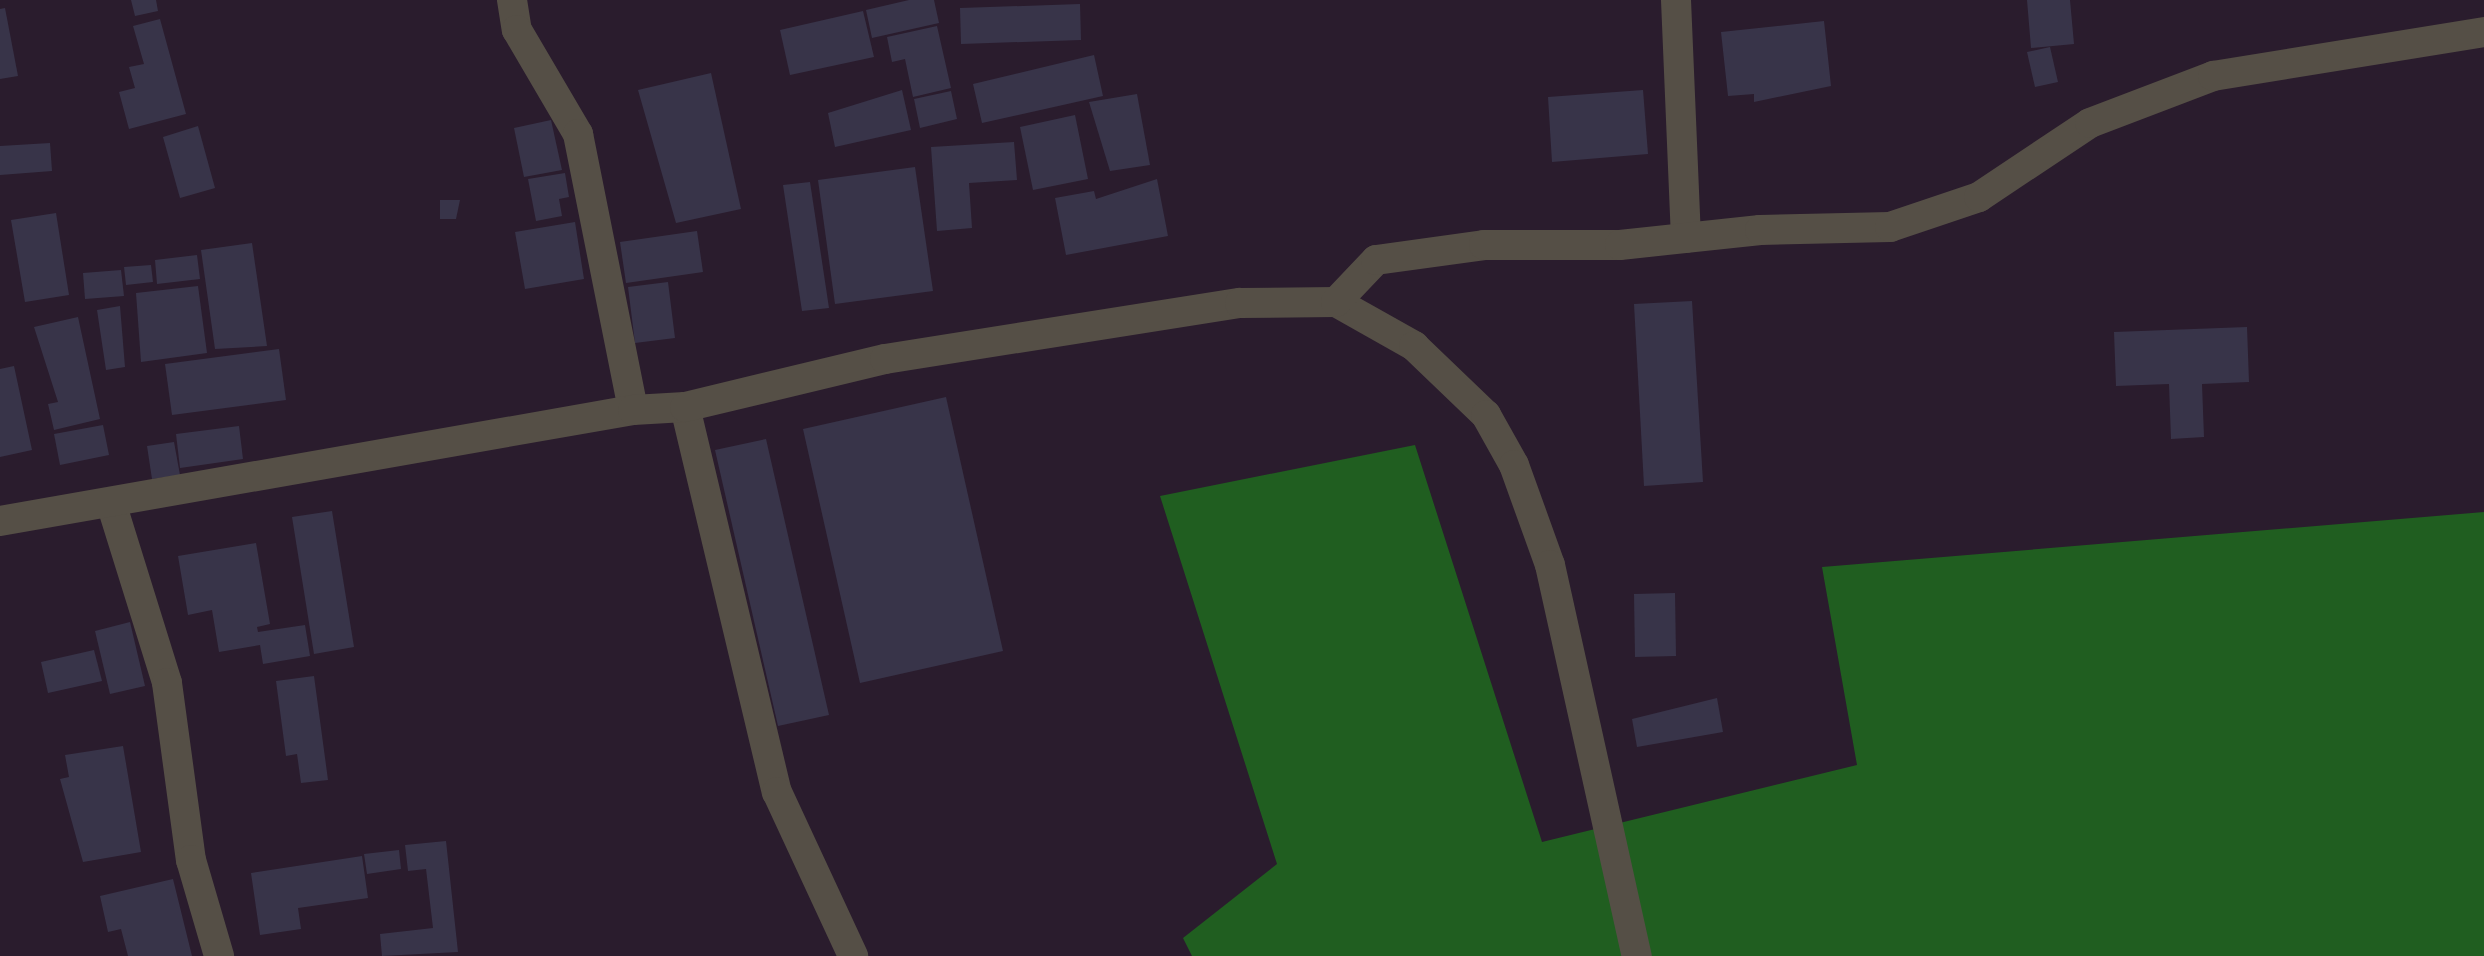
<!DOCTYPE html>
<html>
<head>
<meta charset="utf-8">
<style>
  body { margin:0 }
  #map { position:relative; width:2484px; height:956px; overflow:hidden; background:#2a1c2d; font-family:"Sofia Sans Condensed",sans-serif }
  div>[style] { position:absolute }
  [style*='--x'] { left:calc(var(--x)*1px); top:calc(var(--y)*1px); width:calc(var(--w)*1px); rotate:calc(var(--a)*1deg) }
  .forest>* { inset:0; background:#205e20 }
  .building>* { inset:0; background:#383449 }
  .minor>* { height:30px; margin:-15px; padding:0 15px; transform-origin:15px; border-radius:15px; background:#554f46 }
  span { translate:-50% -50%; white-space:nowrap; text-align:center; line-height:1.15; -webkit-text-stroke:9px #0f0910; paint-order:stroke }
</style>
</head>
<body>
<div id="map">
  <div class="forest">
    <div style="clip-path:polygon(1415px 445px,1542px 842px,1857px 765px,1822px 567px,2484px 512px,2484px 956px,1192px 956px,1183px 938px,1277px 864px,1160px 496px)"></div>
  </div>
  <div class="building">
    <div style="clip-path:polygon(131px 0,156px 0,158px 11px,135px 16px)"></div>
    <div style="clip-path:polygon(909px 0,934px 0,939px 23px,872px 38px,866px 10px)"></div>
    <div style="clip-path:polygon(2027px 0,2070px 0,2074px 44px,2031px 48px)"></div>
    <div style="clip-path:polygon(1080px 4px,1081px 40px,961px 44px,960px 8px)"></div>
    <div style="clip-path:polygon(5px 8px,18px 76px,0 79px,0 9px)"></div>
    <div style="clip-path:polygon(863px 11px,874px 57px,790px 75px,780px 30px)"></div>
    <div style="clip-path:polygon(160px 19px,186px 114px,129px 129px,119px 92px,135px 88px,129px 67px,144px 64px,133px 26px)"></div>
    <div style="clip-path:polygon(1824px 21px,1831px 86px,1754px 102px,1754px 94px,1728px 96px,1721px 32px)"></div>
    <div style="clip-path:polygon(937px 26px,951px 88px,913px 97px,905px 59px,892px 62px,887px 37px)"></div>
    <div style="clip-path:polygon(2050px 47px,2058px 82px,2035px 87px,2027px 52px)"></div>
    <div style="clip-path:polygon(1094px 55px,1103px 96px,982px 123px,973px 84px)"></div>
    <div style="clip-path:polygon(711px 73px,741px 209px,676px 223px,638px 90px)"></div>
    <div style="clip-path:polygon(902px 90px,911px 130px,835px 147px,828px 113px)"></div>
    <div style="clip-path:polygon(1643px 90px,1648px 154px,1552px 162px,1548px 97px)"></div>
    <div style="clip-path:polygon(951px 91px,957px 119px,920px 128px,914px 99px)"></div>
    <div style="clip-path:polygon(1137px 94px,1150px 165px,1110px 171px,1089px 102px)"></div>
    <div style="clip-path:polygon(1075px 115px,1088px 179px,1033px 190px,1020px 127px)"></div>
    <div style="clip-path:polygon(551px 120px,562px 170px,524px 177px,514px 128px)"></div>
    <div style="clip-path:polygon(198px 126px,215px 188px,180px 198px,163px 137px)"></div>
    <div style="clip-path:polygon(1014px 142px,1017px 180px,969px 183px,972px 228px,937px 231px,931px 147px)"></div>
    <div style="clip-path:polygon(50px 143px,52px 171px,0 175px,0 146px)"></div>
    <div style="clip-path:polygon(915px 167px,933px 291px,835px 304px,818px 180px)"></div>
    <div style="clip-path:polygon(565px 173px,569px 197px,559px 199px,562px 216px,536px 221px,528px 179px)"></div>
    <div style="clip-path:polygon(1157px 179px,1168px 236px,1066px 255px,1055px 198px,1094px 191px,1096px 199px)"></div>
    <div style="clip-path:polygon(810px 182px,829px 308px,802px 311px,783px 185px)"></div>
    <div style="clip-path:polygon(440px 200px,460px 200px,456px 219px,440px 219px)"></div>
    <div style="clip-path:polygon(56px 213px,69px 295px,25px 302px,11px 220px)"></div>
    <div style="clip-path:polygon(575px 222px,584px 279px,525px 289px,515px 232px)"></div>
    <div style="clip-path:polygon(697px 231px,703px 272px,626px 283px,620px 242px)"></div>
    <div style="clip-path:polygon(252px 243px,267px 346px,215px 349px,201px 250px)"></div>
    <div style="clip-path:polygon(197px 255px,200px 279px,157px 284px,155px 260px)"></div>
    <div style="clip-path:polygon(151px 265px,153px 282px,126px 285px,124px 267px)"></div>
    <div style="clip-path:polygon(121px 270px,124px 296px,85px 299px,83px 273px)"></div>
    <div style="clip-path:polygon(668px 282px,675px 338px,635px 343px,628px 287px)"></div>
    <div style="clip-path:polygon(198px 286px,207px 353px,141px 362px,136px 293px)"></div>
    <div style="clip-path:polygon(1692px 301px,1703px 482px,1644px 486px,1634px 304px)"></div>
    <div style="clip-path:polygon(120px 306px,125px 367px,106px 370px,97px 310px)"></div>
    <div style="clip-path:polygon(78px 317px,100px 419px,54px 430px,48px 404px,58px 402px,34px 327px)"></div>
    <div style="clip-path:polygon(2247px 327px,2249px 382px,2202px 384px,2204px 437px,2171px 439px,2169px 384px,2116px 386px,2114px 332px)"></div>
    <div style="clip-path:polygon(279px 349px,286px 400px,172px 415px,165px 364px)"></div>
    <div style="clip-path:polygon(14px 366px,32px 450px,0 457px,0 369px)"></div>
    <div style="clip-path:polygon(946px 397px,1003px 651px,860px 683px,803px 429px)"></div>
    <div style="clip-path:polygon(103px 425px,109px 455px,60px 465px,54px 434px)"></div>
    <div style="clip-path:polygon(239px 426px,243px 459px,180px 468px,176px 434px)"></div>
    <div style="clip-path:polygon(766px 439px,829px 715px,778px 726px,715px 450px)"></div>
    <div style="clip-path:polygon(174px 442px,180px 475px,152px 479px,147px 446px)"></div>
    <div style="clip-path:polygon(332px 511px,354px 647px,314px 654px,292px 517px)"></div>
    <div style="clip-path:polygon(256px 543px,270px 624px,257px 627px,258px 632px,305px 625px,310px 656px,263px 664px,260px 645px,219px 652px,212px 610px,188px 615px,178px 556px)"></div>
    <div style="clip-path:polygon(1675px 593px,1676px 656px,1635px 657px,1634px 594px)"></div>
    <div style="clip-path:polygon(130px 622px,145px 686px,110px 694px,95px 631px)"></div>
    <div style="clip-path:polygon(94px 650px,102px 681px,48px 693px,41px 662px)"></div>
    <div style="clip-path:polygon(314px 676px,328px 780px,301px 783px,297px 754px,286px 756px,276px 681px)"></div>
    <div style="clip-path:polygon(1717px 698px,1723px 732px,1637px 747px,1632px 719px)"></div>
    <div style="clip-path:polygon(123px 746px,141px 852px,83px 862px,60px 779px,69px 777px,65px 755px)"></div>
    <div style="clip-path:polygon(446px 841px,458px 952px,382px 956px,380px 934px,433px 928px,426px 869px,408px 871px,405px 845px)"></div>
    <div style="clip-path:polygon(399px 850px,401px 869px,367px 874px,364px 854px)"></div>
    <div style="clip-path:polygon(362px 856px,368px 898px,298px 908px,301px 929px,260px 935px,251px 873px)"></div>
    <div style="clip-path:polygon(173px 879px,192px 956px,128px 956px,121px 929px,108px 932px,100px 896px)"></div>
  </div>
  <div class="minor">
    <div style="--x:512;--y:0;--w:30;--a:81"></div>
    <div style="--x:517;--y:30;--w:121;--a:59.6"></div>
    <div style="--x:578;--y:134;--w:281;--a:78.7"></div>
    <div style="--x:1676;--y:0;--w:238;--a:87.6"></div>
    <div style="--x:1336;--y:302;--w:90;--a:29.4"></div>
    <div style="--x:1414;--y:346;--w:100;--a:43.8"></div>
    <div style="--x:1486;--y:415;--w:57;--a:60.8"></div>
    <div style="--x:1514;--y:465;--w:106;--a:70.2"></div>
    <div style="--x:1550;--y:565;--w:401;--a:77.5"></div>
    <div style="--x:685;--y:407;--w:396;--a:76.6"></div>
    <div style="--x:777;--y:792;--w:181;--a:65.1"></div>
    <div style="--x:112;--y:506;--w:185;--a:72.7"></div>
    <div style="--x:167;--y:683;--w:179;--a:82.3"></div>
    <div style="--x:191;--y:860;--w:100;--a:73.7"></div>
    <div style="--x:0;--y:521;--w:643;--a:-9.95"></div>
    <div style="--x:633;--y:410;--w:52;--a:-3.3"></div>
    <div style="--x:685;--y:407;--w:206;--a:-13.5"></div>
    <div style="--x:885;--y:359;--w:359;--a:-9"></div>
    <div style="--x:1240;--y:303;--w:96;--a:-0.6"></div>
    <div style="--x:1336;--y:302;--w:58;--a:-46.4"></div>
    <div style="--x:1376;--y:260;--w:109;--a:-7.9"></div>
    <div style="--x:1484;--y:245;--w:136;--a:0"></div>
    <div style="--x:1620;--y:245;--w:141;--a:-6.1"></div>
    <div style="--x:1760;--y:230;--w:130;--a:-1.3"></div>
    <div style="--x:1890;--y:227;--w:94;--a:-18.6"></div>
    <div style="--x:1979;--y:197;--w:133;--a:-33.7"></div>
    <div style="--x:2090;--y:123;--w:132;--a:-20.9"></div>
    <div style="--x:2213;--y:76;--w:275;--a:-9.2"></div>
  </div>
</div>
</body>
</html>
